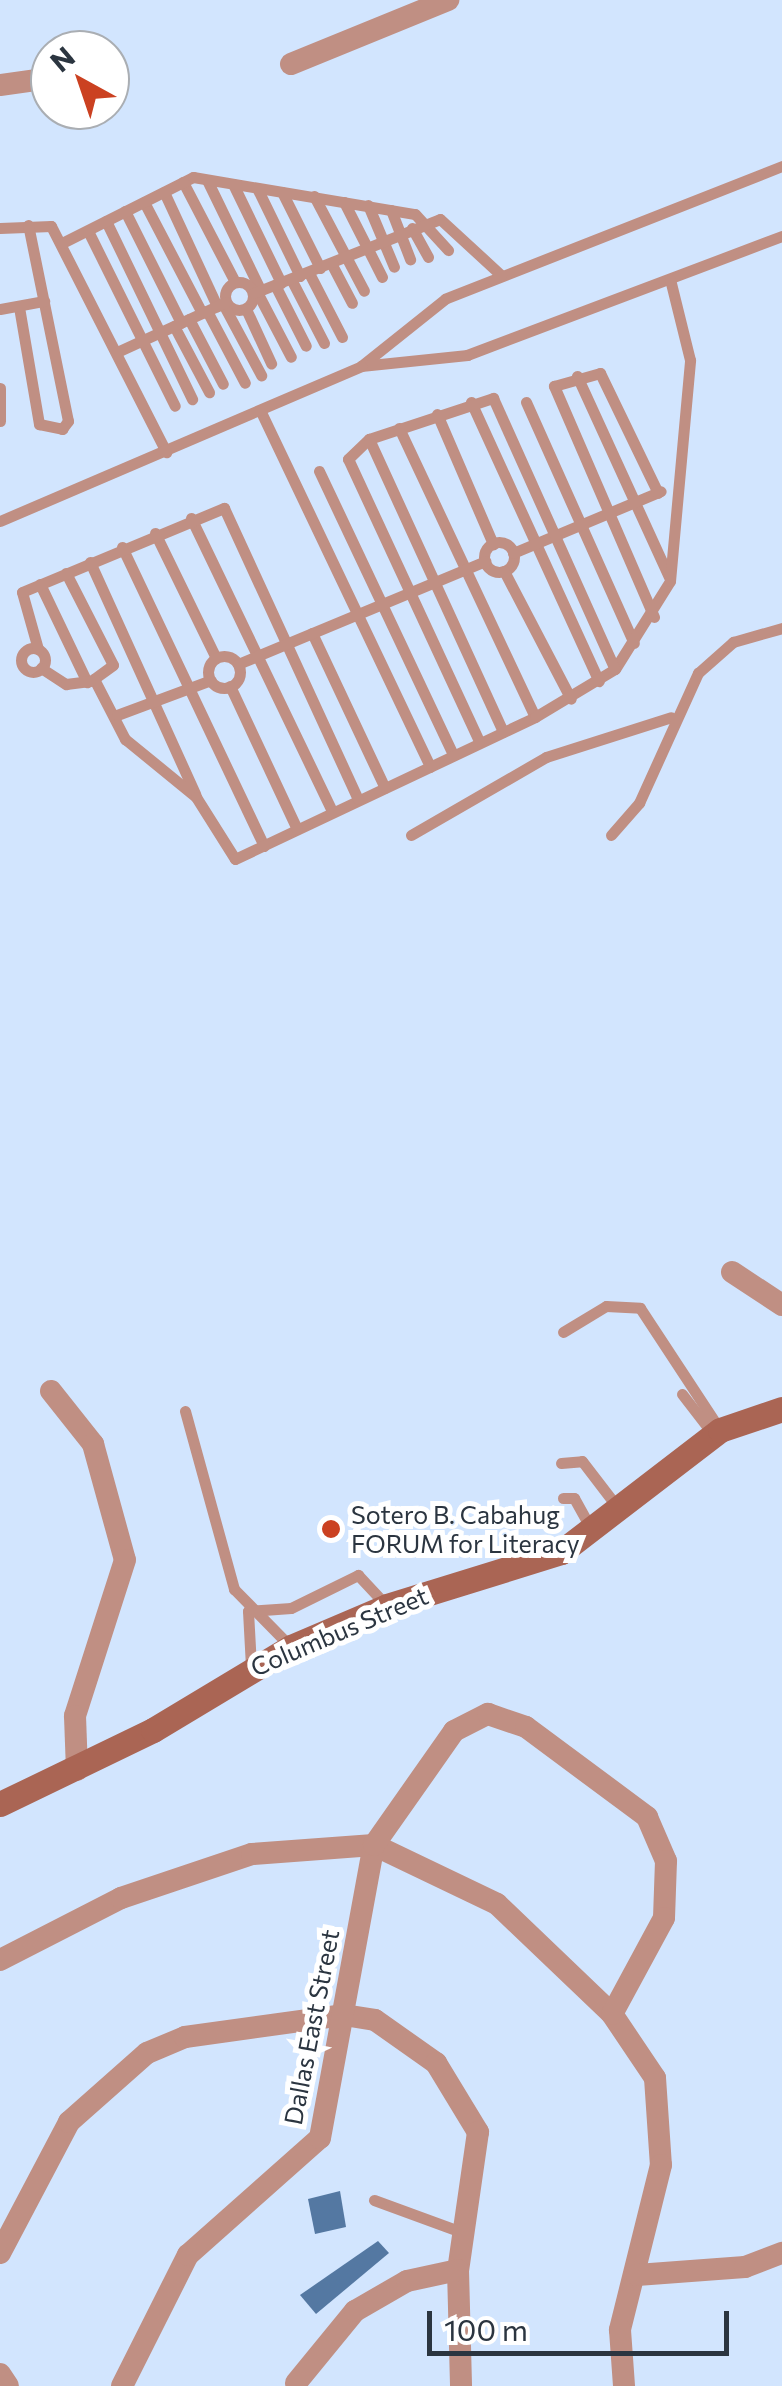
<!DOCTYPE html>
<html>
<head>
<meta charset="utf-8">
<style>
  body { margin:0 }
  #map { position:relative; width:782px; height:2386px; overflow:hidden; background:#d2e5fe; font-family:Commissioner,sans-serif }
  div>[style] { position:absolute }
  [style*='--x'] { left:calc(var(--x)*1px); top:calc(var(--y)*1px); width:calc(var(--w)*1px); rotate:calc(var(--a)*1deg) }
  .building>* { inset:0; background:#5478a2 }
  .lane>* { height:11px; margin:-5.5px; padding:0 5.5px; transform-origin:5.5px; border-radius:5.5px; background:#c08f83 }
  .lane>.ring { margin:-5.5px; padding:0; box-sizing:content-box; background:none; border:11px solid #c08f83; border-radius:50% }
  .street>* { height:22px; margin:-11px; padding:0 11px; transform-origin:11px; border-radius:11px; background:#c08f83 }
  .secondary>* { height:25px; margin:-12.5px; padding:0 12.5px; transform-origin:12.5px; border-radius:12.5px; background:#aa6554 }
  .dots>* { width:28px; height:28px; translate:-50% -50%; box-sizing:border-box; border:5px solid #fff; border-radius:50% }
  span { translate:-50% -50%; white-space:nowrap; text-align:center; line-height:1.15; -webkit-text-stroke:10px #fff; paint-order:stroke }
  .poi-label { font-size:25px; color:#2b3540 }
  .left { translate:0 -50%; text-align:left }
  .street-label { font-size:25px; color:#2b3540 }
  .north { position:absolute; left:30px; top:30px; width:100px; height:100px; box-sizing:border-box; background:#fff; border:2px solid #aaaeb3; border-radius:50%; rotate:320deg; font-size:28px; font-weight:700; line-height:40px; text-align:center; color:#2b3540 }
  .north::after { content:''; display:block; margin:auto; width:35px; height:45px; background:#cb4121; clip-path:polygon(50% 0,100% 100%,50% 72%,0 100%) }
  .scale { position:absolute; left:427px; top:2311px; width:302px; height:45px; box-sizing:border-box; border:5px solid #2b3540; border-top:0; padding-left:12px; font-size:30px; line-height:35px; white-space:nowrap; color:#2b3540; -webkit-text-stroke:8px #fff; paint-order:stroke }
</style>
</head>
<body>
<div id="map">
  <div class="building">
    <div style="clip-path:polygon(340px 2191px,346px 2227px,315px 2234px,308px 2199px)"></div>
    <div style="clip-path:polygon(378px 2241px,389px 2253px,316px 2314px,300px 2295px)"></div>
  </div>
  <div class="lane">
    <div style="--x:782;--y:166;--w:362;--a:158.5"></div>
    <div style="--x:445;--y:299;--w:107;--a:141.4"></div>
    <div style="--x:361;--y:366;--w:107;--a:-5.9"></div>
    <div style="--x:467;--y:355;--w:337;--a:-20.7"></div>
    <div style="--x:207;--y:180;--w:123;--a:64.1"></div>
    <div style="--x:183;--y:182;--w:113;--a:62.5"></div>
    <div style="--x:233;--y:184;--w:110;--a:64.1"></div>
    <div style="--x:257;--y:188;--w:98;--a:64"></div>
    <div style="--x:164;--y:192;--w:126;--a:65.1"></div>
    <div style="--x:282;--y:192;--w:85;--a:63.4"></div>
    <div style="--x:314;--y:196;--w:107;--a:62.2"></div>
    <div style="--x:144;--y:202;--w:125;--a:62.4"></div>
    <div style="--x:344;--y:202;--w:84;--a:63.1"></div>
    <div style="--x:368;--y:205;--w:67;--a:67.2"></div>
    <div style="--x:391;--y:210;--w:53;--a:68.8"></div>
    <div style="--x:125;--y:211;--w:125;--a:63.4"></div>
    <div style="--x:106;--y:221;--w:198;--a:64.2"></div>
    <div style="--x:0;--y:228;--w:51;--a:-2.2"></div>
    <div style="--x:51;--y:226;--w:254;--a:63"></div>
    <div style="--x:412;--y:228;--w:33;--a:61"></div>
    <div style="--x:88;--y:231;--w:195;--a:63.6"></div>
    <div style="--x:62;--y:243;--w:147;--a:-26.7"></div>
    <div style="--x:193;--y:177;--w:225;--a:9.5"></div>
    <div style="--x:415;--y:214;--w:49;--a:47.5"></div>
    <div style="--x:331;--y:263;--w:45;--a:62.3"></div>
    <div style="--x:309;--y:273;--w:72;--a:62.7"></div>
    <div style="--x:291;--y:279;--w:72;--a:62.7"></div>
    <div class="ring" style="left:225px;top:282px;width:17px;height:17px"></div>
    <div style="--x:275;--y:285;--w:68;--a:63.1"></div>
    <div style="--x:257;--y:292;--w:73;--a:62.4"></div>
    <div style="--x:254;--y:293;--w:200;--a:-21.7"></div>
    <div style="--x:440;--y:219;--w:83;--a:42.6"></div>
    <div style="--x:223;--y:304;--w:81;--a:61.8"></div>
    <div style="--x:19;--y:307;--w:119;--a:80.3"></div>
    <div style="--x:39;--y:424;--w:24;--a:12"></div>
    <div style="--x:62;--y:429;--w:10;--a:-53"></div>
    <div style="--x:68;--y:421;--w:200;--a:-101.5"></div>
    <div style="--x:0;--y:309;--w:45;--a:-10.3"></div>
    <div style="--x:246;--y:309;--w:60;--a:65.2"></div>
    <div style="--x:207;--y:311;--w:81;--a:62.2"></div>
    <div style="--x:189;--y:319;--w:73;--a:62.4"></div>
    <div style="--x:174;--y:326;--w:75;--a:62.1"></div>
    <div style="--x:117;--y:352;--w:120;--a:-24.6"></div>
    <div style="--x:577;--y:376;--w:221;--a:65.4"></div>
    <div style="--x:0;--y:388;--w:33;--a:90"></div>
    <div style="--x:471;--y:402;--w:307;--a:65.4"></div>
    <div style="--x:526;--y:402;--w:264;--a:65.9"></div>
    <div style="--x:261;--y:412;--w:393;--a:64.5"></div>
    <div style="--x:437;--y:414;--w:142;--a:66.7"></div>
    <div style="--x:399;--y:428;--w:319;--a:64.8"></div>
    <div style="--x:369;--y:439;--w:322;--a:65.4"></div>
    <div style="--x:319;--y:471;--w:313;--a:64.7"></div>
    <div style="--x:191;--y:518;--w:323;--a:64.3"></div>
    <div style="--x:0;--y:521;--w:393;--a:-23.2"></div>
    <div style="--x:155;--y:533;--w:139;--a:64"></div>
    <div class="ring" style="left:484px;top:542px;width:19px;height:19px"></div>
    <div style="--x:122;--y:547;--w:331;--a:64.6"></div>
    <div style="--x:513;--y:553;--w:160;--a:-22.7"></div>
    <div style="--x:90;--y:562;--w:255;--a:65.6"></div>
    <div style="--x:504;--y:571;--w:144;--a:62.4"></div>
    <div style="--x:66;--y:573;--w:103;--a:62.9"></div>
    <div style="--x:113;--y:665;--w:24;--a:144"></div>
    <div style="--x:94;--y:679;--w:68;--a:62.7"></div>
    <div style="--x:125;--y:739;--w:92;--a:39.2"></div>
    <div style="--x:196;--y:797;--w:73;--a:57.8"></div>
    <div style="--x:235;--y:859;--w:332;--a:-25.3"></div>
    <div style="--x:535;--y:717;--w:93;--a:-31"></div>
    <div style="--x:615;--y:669;--w:104;--a:-58"></div>
    <div style="--x:670;--y:581;--w:222;--a:-84.8"></div>
    <div style="--x:690;--y:360;--w:83;--a:-103.9"></div>
    <div style="--x:40;--y:584;--w:109;--a:64.4"></div>
    <div style="--x:654;--y:617;--w:252;--a:-113.4"></div>
    <div style="--x:554;--y:386;--w:48;--a:-15.8"></div>
    <div style="--x:600;--y:373;--w:133;--a:64.2"></div>
    <div style="--x:312;--y:633;--w:171;--a:64.8"></div>
    <div class="ring" style="left:21px;top:648px;width:13px;height:13px"></div>
    <div style="--x:38;--y:649;--w:59;--a:-105.7"></div>
    <div style="--x:22;--y:592;--w:219;--a:-22.6"></div>
    <div style="--x:224;--y:508;--w:320;--a:65.3"></div>
    <div class="ring" style="left:208px;top:656px;width:21px;height:21px"></div>
    <div style="--x:238;--y:664;--w:268;--a:-22.6"></div>
    <div style="--x:41;--y:668;--w:30;--a:33"></div>
    <div style="--x:66;--y:684;--w:24;--a:-7"></div>
    <div style="--x:230;--y:686;--w:158;--a:64.9"></div>
    <div style="--x:117;--y:715;--w:100;--a:-20.4"></div>
    <div style="--x:479;--y:741;--w:311;--a:-114.9"></div>
    <div style="--x:348;--y:459;--w:29;--a:-44"></div>
    <div style="--x:369;--y:439;--w:131;--a:-18.3"></div>
    <div style="--x:493;--y:398;--w:297;--a:65.8"></div>
    <div style="--x:411;--y:835;--w:156;--a:-30"></div>
    <div style="--x:546;--y:757;--w:131;--a:-17.7"></div>
    <div style="--x:611;--y:835;--w:43;--a:-48.8"></div>
    <div style="--x:639;--y:803;--w:143;--a:-65.6"></div>
    <div style="--x:698;--y:673;--w:47;--a:-41.5"></div>
    <div style="--x:733;--y:642;--w:51;--a:-15.9"></div>
    <div style="--x:563;--y:1332;--w:50;--a:-31.2"></div>
    <div style="--x:606;--y:1306;--w:34;--a:3"></div>
    <div style="--x:640;--y:1308;--w:146;--a:56.7"></div>
    <div style="--x:682;--y:1394;--w:51;--a:52.2"></div>
    <div style="--x:185;--y:1411;--w:185;--a:74.6"></div>
    <div style="--x:234;--y:1589;--w:81;--a:45.5"></div>
    <div style="--x:561;--y:1463;--w:21;--a:-5"></div>
    <div style="--x:582;--y:1461;--w:59;--a:52.5"></div>
    <div style="--x:563;--y:1498;--w:11;--a:0"></div>
    <div style="--x:574;--y:1498;--w:35;--a:61"></div>
    <div style="--x:248;--y:1611;--w:43;--a:-4"></div>
    <div style="--x:291;--y:1608;--w:75;--a:-26.2"></div>
    <div style="--x:358;--y:1575;--w:42;--a:46.9"></div>
    <div style="--x:248;--y:1611;--w:56;--a:86.9"></div>
    <div style="--x:374;--y:2200;--w:96;--a:20.1"></div>
  </div>
  <div class="street">
    <div style="--x:291;--y:64;--w:170;--a:-22.2"></div>
    <div style="--x:0;--y:85;--w:50;--a:-8"></div>
    <div style="--x:732;--y:1272;--w:60;--a:33.4"></div>
    <div style="--x:51;--y:1391;--w:68;--a:51.6"></div>
    <div style="--x:93;--y:1444;--w:120;--a:74.6"></div>
    <div style="--x:125;--y:1560;--w:164;--a:107.8"></div>
    <div style="--x:75;--y:1716;--w:54;--a:87.9"></div>
    <div style="--x:0;--y:1960;--w:136;--a:-27.1"></div>
    <div style="--x:121;--y:1898;--w:138;--a:-18.6"></div>
    <div style="--x:252;--y:1854;--w:122;--a:-4.2"></div>
    <div style="--x:374;--y:1845;--w:136;--a:25.6"></div>
    <div style="--x:497;--y:1904;--w:159;--a:43.7"></div>
    <div style="--x:612;--y:2014;--w:77;--a:56.1"></div>
    <div style="--x:655;--y:2078;--w:87;--a:86.1"></div>
    <div style="--x:661;--y:2165;--w:170;--a:104"></div>
    <div style="--x:620;--y:2330;--w:56;--a:85.9"></div>
    <div style="--x:0;--y:2253;--w:148;--a:-62.2"></div>
    <div style="--x:69;--y:2122;--w:104;--a:-41.5"></div>
    <div style="--x:147;--y:2053;--w:41;--a:-22.8"></div>
    <div style="--x:185;--y:2037;--w:161;--a:-7.9"></div>
    <div style="--x:344;--y:2015;--w:31;--a:9"></div>
    <div style="--x:375;--y:2020;--w:75;--a:35.2"></div>
    <div style="--x:436;--y:2063;--w:81;--a:58.7"></div>
    <div style="--x:478;--y:2132;--w:139;--a:98.2"></div>
    <div style="--x:458;--y:2270;--w:116;--a:88.5"></div>
    <div style="--x:637;--y:2275;--w:108;--a:-4.2"></div>
    <div style="--x:745;--y:2267;--w:40;--a:-21"></div>
    <div style="--x:0;--y:2374;--w:14;--a:56"></div>
    <div style="--x:296;--y:2383;--w:93;--a:-50.7"></div>
    <div style="--x:355;--y:2311;--w:60;--a:-30"></div>
    <div style="--x:407;--y:2281;--w:52;--a:-12.2"></div>
    <div style="--x:122;--y:2386;--w:147;--a:-63.3"></div>
    <div style="--x:188;--y:2255;--w:176;--a:-41.6"></div>
    <div style="--x:320;--y:2138;--w:298;--a:-79.6"></div>
    <div style="--x:374;--y:1845;--w:139;--a:-54.9"></div>
    <div style="--x:454;--y:1731;--w:38;--a:-27"></div>
    <div style="--x:488;--y:1714;--w:40;--a:18.9"></div>
    <div style="--x:526;--y:1727;--w:151;--a:36.6"></div>
    <div style="--x:647;--y:1817;--w:48;--a:66.6"></div>
    <div style="--x:666;--y:1861;--w:57;--a:92"></div>
    <div style="--x:664;--y:1918;--w:109;--a:118.4"></div>
  </div>
  <div class="secondary">
    <div style="--x:0;--y:1804;--w:170;--a:-25.8"></div>
    <div style="--x:153;--y:1730;--w:161;--a:-31"></div>
    <div style="--x:291;--y:1647;--w:104;--a:-23.1"></div>
    <div style="--x:387;--y:1606;--w:182;--a:-17.2"></div>
    <div style="--x:561;--y:1552;--w:200;--a:-37.5"></div>
    <div style="--x:720;--y:1430;--w:65;--a:-18.7"></div>
  </div>
  <div class="dots">
    <div style="left:331px;top:1529px;background:#cb4121"></div>
  </div>
  <div class="poi-label">
    <span class="left" style="left:351px;top:1529px">Sotero B. Cabahug<br>FORUM for Literacy</span>
  </div>
  <div class="street-label">
    <span style="left:339px;top:1631px;rotate:-23deg">Columbus Street</span>
    <span style="left:311px;top:2027px;rotate:-79deg">Dallas East Street</span>
  </div>
  <div class="north">N</div>
  <div class="scale">100 m</div>
</div>
</body>
</html>
